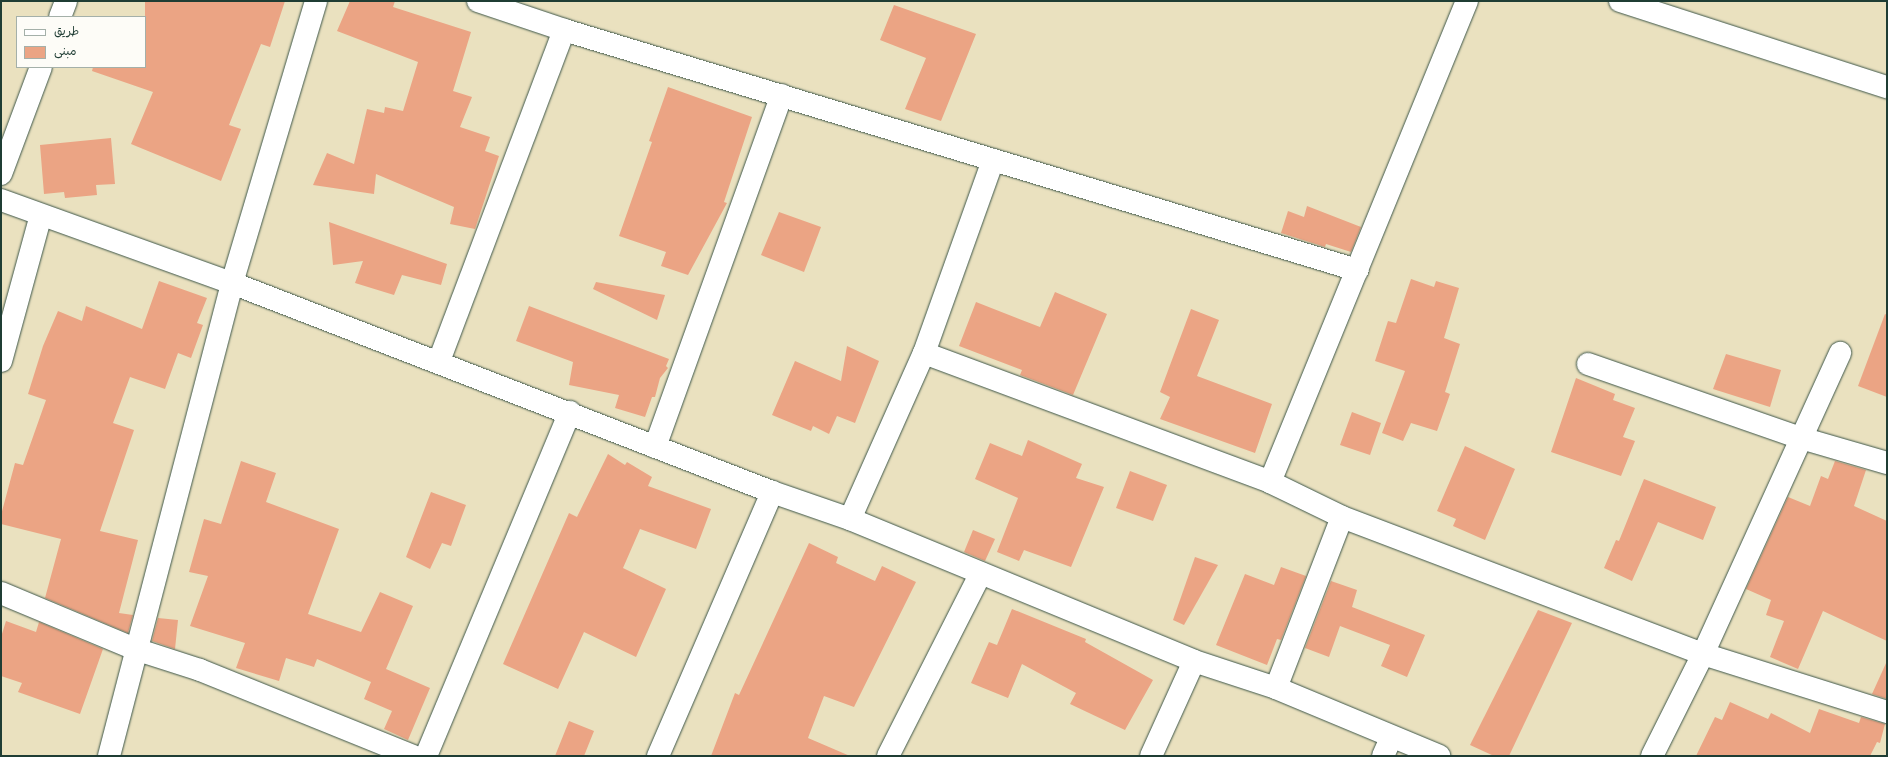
<!DOCTYPE html>
<html>
<head>
<meta charset="utf-8">
<style>
  body { margin:0 }
  #map { position:relative; width:1888px; height:757px; overflow:hidden; background:#eae1bf; font-family:Itim,"Playpen Sans Arabic",sans-serif }
  div>[style] { position:absolute }
  [style*='--x'] { left:calc(var(--x)*1px); top:calc(var(--y)*1px); width:calc(var(--w)*1px); rotate:calc(var(--a)*1deg) }
  .building>* { inset:0; background:#eba484 }
  .roads { filter:drop-shadow(0 0 1px #3d5649) drop-shadow(0 0 1px #3d5649) }
  .minor>* { height:22px; margin:-11px; padding:0 11px; transform-origin:11px; border-radius:11px; background:#fff }
  span { translate:-50% -50%; white-space:nowrap; text-align:center; line-height:1.15; -webkit-text-stroke:3px #fdfcf7; paint-order:stroke }
  .frame { position:absolute; inset:0; border:2px solid #1f3d34; pointer-events:none }
  .legend { position:absolute; left:16px; top:16px; width:130px; height:52px; box-sizing:border-box; background:#fdfcf7; border:1px solid #a4b0a9; margin:0; padding:5px 7px; list-style:none; font-size:12px; color:#1f3d34 }
  .legend li { display:flex; align-items:center; gap:8px; height:20px }
  .legend b { width:20px; border:1px solid #a4b0a9 }
</style>
</head>
<body>
<div id="map">
  <div class="building">
    <div style="clip-path:polygon(145px 1px,285px 1px,270px 47px,261px 44px,229px 125px,241px 129px,221px 181px,131px 144px,153px 92px,92px 71px,93px 67px,145px 67px)"></div>
    <div style="clip-path:polygon(350px 1px,395px 1px,393px 7px,471px 32px,453px 91px,472px 97px,460px 127px,490px 137px,485px 151px,499px 156px,475px 229px,450px 224px,454px 207px,376px 174px,374px 194px,313px 185px,327px 153px,354px 164px,367px 109px,384px 113px,385px 107px,403px 111px,418px 62px,337px 31px)"></div>
    <div style="clip-path:polygon(894px 5px,976px 34px,941px 121px,905px 109px,926px 58px,880px 40px)"></div>
    <div style="clip-path:polygon(668px 87px,752px 117px,724px 202px,727px 203px,688px 275px,661px 266px,666px 252px,619px 236px,652px 142px,649px 141px)"></div>
    <div style="clip-path:polygon(111px 138px,115px 184px,96px 185px,97px 195px,65px 198px,64px 192px,44px 194px,40px 145px)"></div>
    <div style="clip-path:polygon(1307px 206px,1361px 227px,1351px 252px,1326px 244px,1325px 247px,1281px 233px,1288px 211px,1304px 217px)"></div>
    <div style="clip-path:polygon(779px 212px,821px 227px,804px 272px,761px 255px)"></div>
    <div style="clip-path:polygon(329px 222px,447px 264px,441px 285px,402px 275px,394px 295px,355px 283px,363px 261px,333px 265px)"></div>
    <div style="clip-path:polygon(1411px 279px,1434px 287px,1436px 281px,1459px 288px,1444px 338px,1460px 344px,1445px 392px,1450px 394px,1437px 431px,1411px 423px,1403px 441px,1382px 433px,1405px 371px,1375px 361px,1388px 321px,1396px 323px)"></div>
    <div style="clip-path:polygon(159px 281px,207px 298px,197px 323px,203px 325px,191px 358px,178px 353px,165px 389px,130px 377px,113px 423px,134px 430px,100px 531px,138px 540px,119px 613px,133px 615px,128px 633px,45px 598px,61px 539px,1px 524px,1px 515px,15px 463px,23px 465px,46px 400px,28px 394px,43px 346px,58px 311px,82px 321px,86px 306px,142px 329px)"></div>
    <div style="clip-path:polygon(596px 282px,665px 295px,657px 320px,593px 289px)"></div>
    <div style="clip-path:polygon(1055px 292px,1107px 314px,1073px 395px,1020px 375px,1022px 370px,959px 346px,976px 302px,1040px 327px)"></div>
    <div style="clip-path:polygon(529px 306px,669px 359px,666px 366px,668px 368px,660px 378px,655px 397px,652px 397px,645px 417px,615px 408px,619px 395px,569px 385px,573px 362px,516px 341px)"></div>
    <div style="clip-path:polygon(1191px 309px,1219px 320px,1197px 376px,1272px 404px,1255px 453px,1160px 419px,1170px 397px,1160px 392px)"></div>
    <div style="clip-path:polygon(1885px 314px,1887px 315px,1887px 397px,1858px 386px)"></div>
    <div style="clip-path:polygon(847px 346px,879px 361px,855px 423px,837px 416px,829px 434px,813px 426px,811px 431px,772px 415px,795px 361px,841px 381px)"></div>
    <div style="clip-path:polygon(1726px 354px,1781px 370px,1770px 407px,1713px 389px)"></div>
    <div style="clip-path:polygon(1576px 378px,1615px 394px,1613px 400px,1635px 408px,1623px 437px,1635px 441px,1621px 476px,1551px 452px)"></div>
    <div style="clip-path:polygon(1352px 412px,1381px 423px,1370px 455px,1340px 445px)"></div>
    <div style="clip-path:polygon(1028px 440px,1082px 464px,1076px 478px,1104px 487px,1071px 567px,1024px 550px,1019px 561px,997px 552px,1018px 498px,975px 479px,990px 443px,1022px 456px)"></div>
    <div style="clip-path:polygon(1465px 446px,1515px 469px,1485px 540px,1453px 526px,1456px 519px,1437px 511px)"></div>
    <div style="clip-path:polygon(608px 454px,625px 465px,627px 462px,652px 477px,648px 486px,711px 509px,696px 549px,640px 529px,623px 568px,666px 589px,636px 657px,584px 632px,558px 689px,503px 664px,569px 513px,577px 517px)"></div>
    <div style="clip-path:polygon(241px 461px,276px 473px,266px 502px,339px 529px,308px 614px,361px 632px,380px 592px,413px 606px,386px 669px,430px 688px,408px 740px,384px 729px,392px 711px,364px 699px,371px 682px,317px 659px,314px 667px,286px 658px,279px 681px,236px 668px,245px 643px,190px 626px,208px 576px,189px 572px,204px 519px,221px 524px)"></div>
    <div style="clip-path:polygon(1835px 461px,1866px 470px,1854px 506px,1887px 521px,1887px 641px,1823px 611px,1798px 669px,1770px 657px,1784px 621px,1766px 615px,1771px 600px,1746px 589px,1788px 497px,1810px 506px,1821px 476px,1828px 479px)"></div>
    <div style="clip-path:polygon(1130px 471px,1167px 485px,1153px 521px,1116px 508px)"></div>
    <div style="clip-path:polygon(1644px 479px,1716px 507px,1703px 540px,1658px 522px,1632px 581px,1604px 568px,1616px 540px,1619px 541px)"></div>
    <div style="clip-path:polygon(431px 492px,466px 505px,451px 546px,442px 543px,430px 569px,406px 557px)"></div>
    <div style="clip-path:polygon(973px 530px,995px 539px,985px 561px,964px 552px)"></div>
    <div style="clip-path:polygon(809px 543px,838px 557px,836px 563px,875px 581px,882px 566px,916px 582px,854px 707px,824px 696px,808px 738px,850px 756px,711px 756px,735px 693px,739px 695px)"></div>
    <div style="clip-path:polygon(1195px 557px,1218px 565px,1184px 625px,1173px 620px)"></div>
    <div style="clip-path:polygon(1281px 567px,1306px 576px,1281px 640px,1277px 639px,1267px 665px,1216px 645px,1245px 574px,1274px 585px)"></div>
    <div style="clip-path:polygon(1331px 581px,1357px 590px,1352px 607px,1425px 635px,1407px 677px,1381px 666px,1390px 645px,1340px 626px,1329px 657px,1305px 648px)"></div>
    <div style="clip-path:polygon(1012px 609px,1086px 639px,1085px 642px,1153px 680px,1125px 730px,1070px 704px,1076px 693px,1022px 664px,1008px 698px,971px 683px,989px 642px,997px 645px)"></div>
    <div style="clip-path:polygon(1538px 610px,1572px 623px,1509px 756px,1494px 756px,1470px 745px)"></div>
    <div style="clip-path:polygon(158px 618px,178px 620px,175px 649px,152px 641px)"></div>
    <div style="clip-path:polygon(6px 621px,36px 632px,39px 622px,103px 649px,80px 714px,18px 692px,22px 683px,1px 676px,1px 637px)"></div>
    <div style="clip-path:polygon(1887px 661px,1887px 699px,1872px 694px)"></div>
    <div style="clip-path:polygon(1730px 702px,1768px 719px,1771px 713px,1810px 733px,1819px 709px,1859px 723px,1861px 717px,1885px 724px,1880px 743px,1877px 742px,1870px 756px,1696px 756px,1715px 717px,1722px 720px)"></div>
    <div style="clip-path:polygon(569px 721px,594px 731px,584px 756px,555px 756px)"></div>
  </div>
  <div class="roads">
    <div class="minor">
      <div style="--x:478;--y:1;--w:91;--a:18.6"></div>
      <div style="--x:564;--y:30;--w:829;--a:16.84"></div>
      <div style="--x:1620;--y:1;--w:281;--a:17.9"></div>
      <div style="--x:60;--y:17;--w:17;--a:-69"></div>
      <div style="--x:1;--y:174;--w:114;--a:-69.5"></div>
      <div style="--x:1;--y:200;--w:245;--a:19.8"></div>
      <div style="--x:232;--y:283;--w:579;--a:21.16"></div>
      <div style="--x:772;--y:492;--w:83;--a:19.1"></div>
      <div style="--x:850;--y:519;--w:372;--a:22.4"></div>
      <div style="--x:1194;--y:661;--w:86;--a:18.2"></div>
      <div style="--x:1276;--y:688;--w:177;--a:22.6"></div>
      <div style="--x:924;--y:353;--w:369;--a:20.4"></div>
      <div style="--x:1270;--y:482;--w:80;--a:25.9"></div>
      <div style="--x:1342;--y:517;--w:386;--a:20.8"></div>
      <div style="--x:1703;--y:654;--w:193;--a:17.5"></div>
      <div style="--x:1;--y:361;--w:151;--a:-74.7"></div>
      <div style="--x:439;--y:361;--w:354;--a:-69.3"></div>
      <div style="--x:1588;--y:364;--w:225;--a:19.2"></div>
      <div style="--x:1801;--y:438;--w:90;--a:16.2"></div>
      <div style="--x:655;--y:447;--w:374;--a:-70.2"></div>
      <div style="--x:1270;--y:482;--w:520;--a:-67.73"></div>
      <div style="--x:850;--y:519;--w:182;--a:-66"></div>
      <div style="--x:924;--y:353;--w:205;--a:-70.3"></div>
      <div style="--x:1;--y:593;--w:145;--a:22.7"></div>
      <div style="--x:135;--y:649;--w:68;--a:17.9"></div>
      <div style="--x:200;--y:670;--w:230;--a:22"></div>
      <div style="--x:1276;--y:688;--w:183;--a:-68.9"></div>
      <div style="--x:109;--y:756;--w:489;--a:-75.4"></div>
      <div style="--x:232;--y:283;--w:294;--a:-73.4"></div>
      <div style="--x:426;--y:756;--w:373;--a:-67.3"></div>
      <div style="--x:658;--y:756;--w:288;--a:-66.6"></div>
      <div style="--x:888;--y:756;--w:205;--a:-63.1"></div>
      <div style="--x:1151;--y:756;--w:104;--a:-65.6"></div>
      <div style="--x:1383;--y:756;--w:20;--a:-66"></div>
      <div style="--x:1652;--y:756;--w:114;--a:-63.4"></div>
      <div style="--x:1703;--y:654;--w:331;--a:-65.5"></div>
    </div>
  </div>
  <div class="frame"></div>
  <ul class="legend">
  <li><b style="height:5px;background:#fff"></b>طريق</li>
  <li><b style="height:11px;background:#eba484"></b>مبنى</li>
  </ul>
</div>
</body>
</html>
